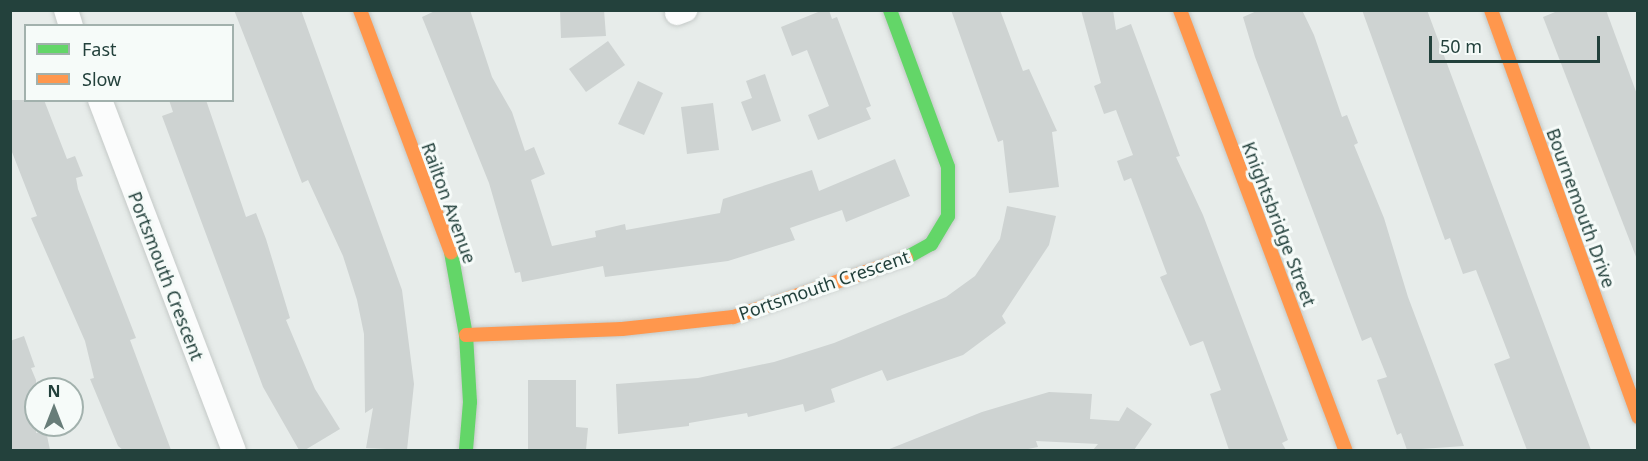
<!DOCTYPE html>
<html>
<head>
<meta charset="utf-8">
<style>
  body { margin:0 }
  #map { position:relative; width:1648px; height:461px; overflow:hidden; background:#e7ecea; font-family:"Noto Sans",sans-serif }
  div>[style] { position:absolute }
  [style*='--x'] { left:calc(var(--x)*1px); top:calc(var(--y)*1px); width:calc(var(--w)*1px); rotate:calc(var(--a)*1deg) }
  .building>* { inset:0; background:#ced3d2 }
  .roads { filter:drop-shadow(0 0 2px #c4c9c7) drop-shadow(0 0 2px #c4c9c7) }
  .street>* { height:24px; margin:-12px; padding:0 12px; transform-origin:12px; border-radius:12px; background:#fbfcfc }
  .fast>* { height:14px; margin:-7px; padding:0 7px; transform-origin:7px; border-radius:7px; background:#63d668 }
  .slow>* { height:14px; margin:-7px; padding:0 7px; transform-origin:7px; border-radius:7px; background:#ff974d }
  span { translate:-50% -50%; white-space:nowrap; text-align:center; line-height:1.15; -webkit-text-stroke:6px #f6fbf9; paint-order:stroke }
  .street-label { font-size:18px; color:#23413c }
  .frame { position:absolute; inset:0; border:12px solid #23413c; pointer-events:none }
  .legend { position:absolute; left:24px; top:24px; width:210px; height:78px; box-sizing:border-box; background:#f6fbf9; border:2px solid #a2b1ad; margin:0; padding:8px 10px; list-style:none; font-size:18px; color:#23413c }
  .legend li { display:flex; align-items:center; gap:12px; height:30px }
  .legend b { width:30px; border:2px solid #a2b1ad }
  .north { position:absolute; left:24px; top:377px; width:60px; height:60px; box-sizing:border-box; background:#f6fbf9; border:2px solid #a2b1ad; border-radius:50%; rotate:0deg; font-size:16px; font-weight:700; line-height:24px; text-align:center; color:#23413c }
  .north::after { content:''; display:block; margin:auto; width:21px; height:27px; background:#687d79; clip-path:polygon(50% 0,100% 100%,50% 72%,0 100%) }
  .scale { position:absolute; left:1429px; top:36px; width:171px; height:27px; box-sizing:border-box; border:3px solid #23413c; border-top:0; padding-left:8px; font-size:18px; line-height:21px; white-space:nowrap; color:#23413c; -webkit-text-stroke:4px #f6fbf9; paint-order:stroke }
</style>
</head>
<body>
<div id="map">
  <div class="building">
    <div style="clip-path:polygon(234px 10px,301px 10px,402px 290px,414px 384px,407px 450px,366px 448px,373px 408px,365px 413px,364px 334px,357px 300px,343px 256px,308px 180px,302px 183px)"></div>
    <div style="clip-path:polygon(437px 10px,470px 10px,492px 77px,512px 112px,525px 151px,534px 147px,545px 174px,531px 180px,552px 246px,596px 237px,595px 231px,625px 224px,626px 230px,720px 213px,723px 199px,812px 170px,819px 191px,895px 159px,910px 196px,846px 222px,842px 210px,790px 228px,795px 240px,728px 261px,605px 277px,603px 266px,522px 282px,520px 272px,515px 273px,489px 183px,422px 17px)"></div>
    <div style="clip-path:polygon(560px 10px,604px 10px,606px 36px,561px 38px)"></div>
    <div style="clip-path:polygon(823px 10px,829px 10px,832px 19px,837px 17px,871px 106px,866px 108px,871px 119px,818px 140px,808px 115px,829px 106px,807px 50px,792px 56px,781px 27px)"></div>
    <div style="clip-path:polygon(951px 10px,1000px 10px,1023px 71px,1029px 69px,1057px 131px,1052px 132px,1059px 187px,1009px 193px,1003px 140px,998px 142px)"></div>
    <div style="clip-path:polygon(1081px 10px,1113px 10px,1116px 30px,1131px 24px,1180px 156px,1176px 157px,1203px 215px,1288px 440px,1282px 443px,1286px 450px,1229px 450px,1210px 394px,1221px 390px,1203px 341px,1190px 346px,1160px 277px,1167px 274px,1131px 178px,1124px 181px,1117px 161px,1133px 155px,1116px 110px,1104px 114px,1094px 86px,1101px 83px)"></div>
    <div style="clip-path:polygon(1259px 10px,1302px 10px,1314px 35px,1342px 117px,1347px 115px,1358px 143px,1354px 145px,1384px 218px,1408px 297px,1464px 446px,1407px 450px,1401px 433px,1397px 435px,1377px 380px,1387px 377px,1371px 337px,1362px 341px,1255px 57px,1243px 17px)"></div>
    <div style="clip-path:polygon(1362px 10px,1427px 10px,1591px 450px,1527px 450px,1494px 364px,1510px 358px,1492px 311px,1476px 270px,1463px 274px,1450px 238px,1445px 240px)"></div>
    <div style="clip-path:polygon(1560px 10px,1606px 10px,1638px 97px,1638px 262px,1543px 17px)"></div>
    <div style="clip-path:polygon(608px 41px,625px 65px,586px 92px,569px 69px)"></div>
    <div style="clip-path:polygon(765px 74px,781px 121px,752px 131px,741px 102px,752px 98px,746px 81px)"></div>
    <div style="clip-path:polygon(638px 81px,663px 93px,644px 135px,618px 124px)"></div>
    <div style="clip-path:polygon(10px 100px,44px 100px,67px 159px,75px 156px,83px 176px,76px 178px,78px 189px,136px 338px,130px 340px,171px 450px,123px 450px,118px 446px,90px 379px,94px 378px,85px 341px,31px 218px,37px 216px,10px 147px)"></div>
    <div style="clip-path:polygon(169px 100px,206px 100px,246px 217px,256px 213px,266px 239px,290px 318px,286px 320px,315px 389px,340px 429px,305px 450px,299px 450px,263px 387px,162px 116px,173px 112px)"></div>
    <div style="clip-path:polygon(713px 103px,719px 150px,687px 154px,681px 107px)"></div>
    <div style="clip-path:polygon(1007px 206px,1056px 216px,1049px 245px,1002px 316px,1006px 323px,963px 355px,887px 381px,882px 370px,831px 389px,835px 402px,805px 412px,803px 404px,748px 417px,747px 413px,689px 423px,689px 426px,618px 434px,616px 384px,698px 378px,774px 362px,834px 343px,946px 297px,975px 276px,1000px 239px)"></div>
    <div style="clip-path:polygon(24px 336px,35px 367px,31px 368px,36px 380px,36px 433px,46px 431px,50px 450px,10px 450px,10px 341px)"></div>
    <div style="clip-path:polygon(528px 380px,576px 380px,576px 427px,588px 428px,586px 450px,528px 450px)"></div>
    <div style="clip-path:polygon(1049px 392px,1092px 394px,1090px 419px,1119px 421px,1127px 407px,1152px 424px,1134px 450px,1093px 450px,1098px 444px,1036px 441px,1038px 447px,1023px 450px,887px 450px,982px 412px)"></div>
  </div>
  <div class="roads">
    <div class="street">
      <div style="--x:66;--y:10;--w:17;--a:73"></div>
      <div style="--x:677;--y:13;--w:9;--a:-21"></div>
      <div style="--x:100;--y:100;--w:375;--a:69.1"></div>
    </div>
    <div class="fast">
      <div style="--x:890;--y:10;--w:167;--a:69.7"></div>
      <div style="--x:948;--y:167;--w:49;--a:90"></div>
      <div style="--x:948;--y:216;--w:33;--a:121"></div>
      <div style="--x:931;--y:244;--w:29;--a:151"></div>
      <div style="--x:451;--y:252;--w:84;--a:79.8"></div>
      <div style="--x:466;--y:335;--w:67;--a:86.6"></div>
      <div style="--x:470;--y:402;--w:48;--a:94.8"></div>
    </div>
    <div class="slow">
      <div style="--x:360;--y:10;--w:259;--a:69.4"></div>
      <div style="--x:1180;--y:10;--w:470;--a:69.4"></div>
      <div style="--x:1491;--y:10;--w:433;--a:70.1"></div>
      <div style="--x:466;--y:335;--w:156;--a:-2.2"></div>
      <div style="--x:622;--y:329;--w:112;--a:-6.2"></div>
      <div style="--x:733;--y:317;--w:183;--a:-18.8"></div>
    </div>
  </div>
  <div class="street-label">
    <span style="left:449px;top:203px;rotate:70deg">Railton Avenue</span>
    <span style="left:1581px;top:208px;rotate:70deg">Bournemouth Drive</span>
    <span style="left:1279px;top:224px;rotate:69deg">Knightsbridge Street</span>
    <span style="left:166px;top:276px;rotate:69deg">Portsmouth Crescent</span>
    <span style="left:824px;top:285px;rotate:-19deg">Portsmouth Crescent</span>
  </div>
  <div class="frame"></div>
  <ul class="legend">
  <li><b style="height:8px;background:#63d668"></b>Fast</li>
  <li><b style="height:8px;background:#ff974d"></b>Slow</li>
  </ul>
  <div class="north">N</div>
  <div class="scale">50 m</div>
</div>
</body>
</html>
